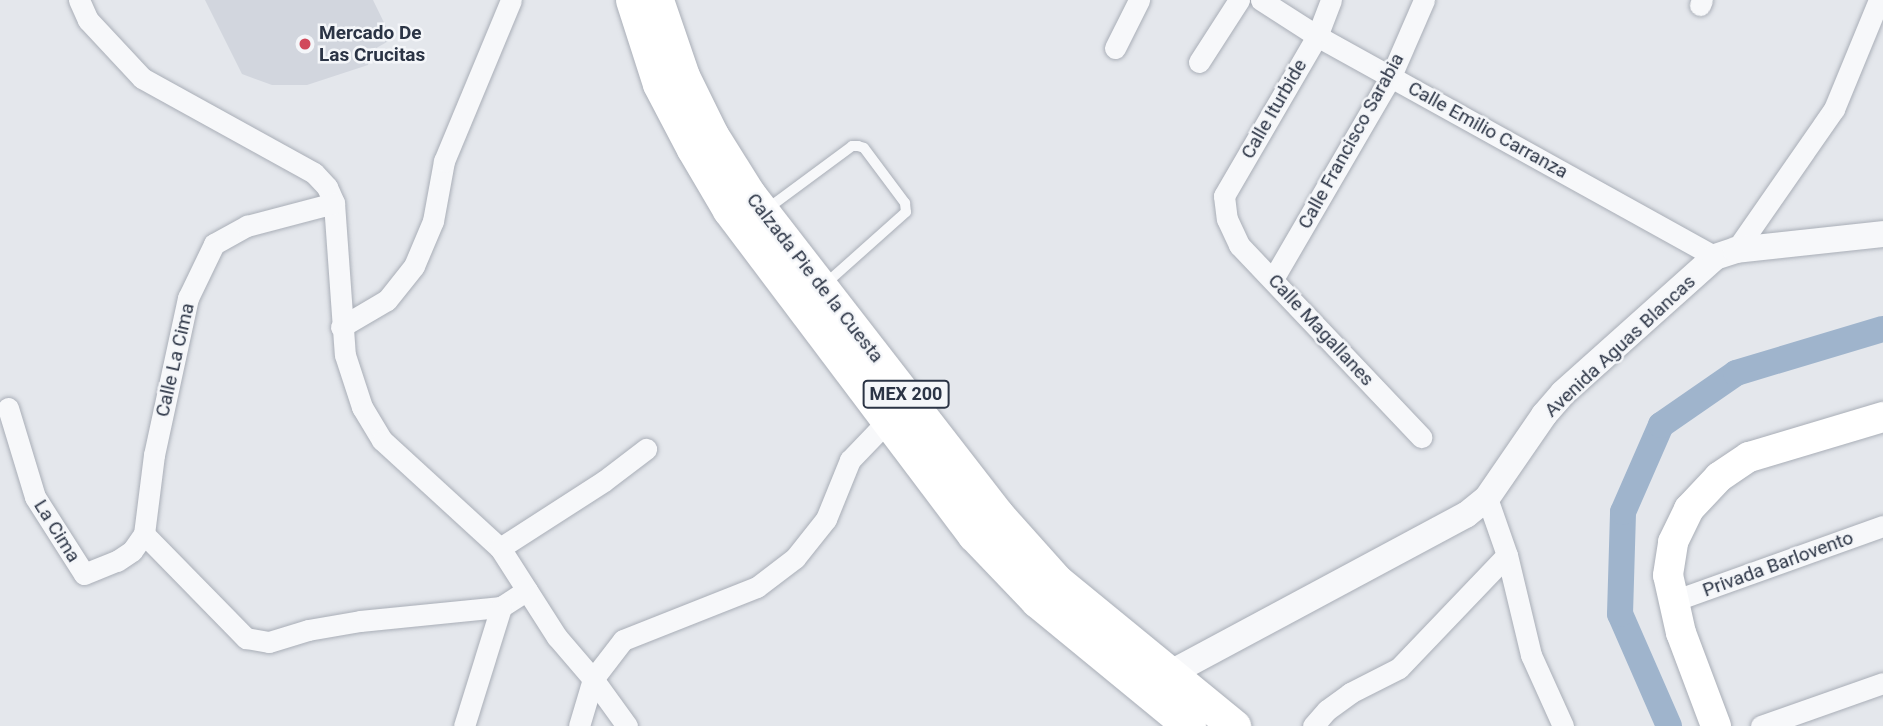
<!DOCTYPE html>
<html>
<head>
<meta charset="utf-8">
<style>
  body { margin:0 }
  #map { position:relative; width:1883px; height:726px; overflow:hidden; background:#e4e7ec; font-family:Roboto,sans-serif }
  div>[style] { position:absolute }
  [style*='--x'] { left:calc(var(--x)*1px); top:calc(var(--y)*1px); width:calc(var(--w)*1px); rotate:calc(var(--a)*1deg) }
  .built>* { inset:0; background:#d2d6de }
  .canal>* { height:26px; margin:-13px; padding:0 13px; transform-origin:13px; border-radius:13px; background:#9fb4cc }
  .roads { filter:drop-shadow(0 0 2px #a9aeb7) drop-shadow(0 0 2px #a9aeb7) }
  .service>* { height:10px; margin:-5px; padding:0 5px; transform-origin:5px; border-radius:5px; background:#f7f8fa }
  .minor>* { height:21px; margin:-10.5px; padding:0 10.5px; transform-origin:10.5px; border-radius:10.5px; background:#f7f8fa }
  .tertiary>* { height:26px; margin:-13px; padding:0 13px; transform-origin:13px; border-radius:13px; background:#f7f8fa }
  .secondary>* { height:30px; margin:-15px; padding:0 15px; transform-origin:15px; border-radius:15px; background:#fff }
  .primary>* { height:33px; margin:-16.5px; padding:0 16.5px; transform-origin:16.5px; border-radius:16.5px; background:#fff }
  .dots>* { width:19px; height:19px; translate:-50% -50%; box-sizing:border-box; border:4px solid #f4f6f9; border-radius:50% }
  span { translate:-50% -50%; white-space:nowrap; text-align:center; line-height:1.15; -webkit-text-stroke:5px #f4f6f9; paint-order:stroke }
  .shield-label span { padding:2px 5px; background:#f4f6f9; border:2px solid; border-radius:5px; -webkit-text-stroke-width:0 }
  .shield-label { font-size:18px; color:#2b3445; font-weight:700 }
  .poi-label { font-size:19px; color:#2b3445; font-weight:700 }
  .left { translate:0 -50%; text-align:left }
  .street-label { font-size:19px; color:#2b3445 }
</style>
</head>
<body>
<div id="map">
  <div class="built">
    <div style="clip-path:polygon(205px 0,373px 0,392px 39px,373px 50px,368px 65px,307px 85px,272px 85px,242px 74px)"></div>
  </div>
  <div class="canal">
    <div style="--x:1669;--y:726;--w:122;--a:-113.6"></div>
    <div style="--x:1620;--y:614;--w:102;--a:-88.3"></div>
    <div style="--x:1623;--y:512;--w:95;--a:-66.4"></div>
    <div style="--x:1661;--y:425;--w:91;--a:-34.7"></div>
    <div style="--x:1736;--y:373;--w:153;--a:-16.7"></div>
  </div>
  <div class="roads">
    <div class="service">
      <div style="--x:767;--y:209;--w:106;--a:-36.5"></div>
      <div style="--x:852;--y:146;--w:6;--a:0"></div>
      <div style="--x:858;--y:146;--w:6;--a:18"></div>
      <div style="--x:864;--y:148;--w:69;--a:53.3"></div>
      <div style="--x:905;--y:203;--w:9;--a:84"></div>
      <div style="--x:906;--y:212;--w:110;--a:138.3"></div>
    </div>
    <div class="minor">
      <div style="--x:79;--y:0;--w:22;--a:66"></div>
      <div style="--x:88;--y:20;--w:79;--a:47"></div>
      <div style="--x:142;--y:78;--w:196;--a:28.9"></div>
      <div style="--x:314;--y:173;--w:19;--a:47"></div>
      <div style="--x:327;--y:187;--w:17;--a:66"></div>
      <div style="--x:334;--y:203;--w:152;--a:85.9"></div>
      <div style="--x:345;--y:355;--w:55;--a:71.9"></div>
      <div style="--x:362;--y:407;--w:39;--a:59"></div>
      <div style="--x:382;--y:440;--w:160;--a:42.5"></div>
      <div style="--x:500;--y:548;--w:106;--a:57.4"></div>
      <div style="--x:557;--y:637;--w:55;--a:49.4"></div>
      <div style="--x:593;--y:679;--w:58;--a:54.1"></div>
      <div style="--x:1261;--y:0;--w:67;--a:32.7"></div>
      <div style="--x:1317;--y:36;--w:455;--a:29"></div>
      <div style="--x:1331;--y:0;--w:39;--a:111"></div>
      <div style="--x:1317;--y:36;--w:185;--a:120.2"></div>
      <div style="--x:1224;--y:196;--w:23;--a:83"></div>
      <div style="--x:1227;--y:219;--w:29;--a:65"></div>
      <div style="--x:1239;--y:245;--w:265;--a:46.5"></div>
      <div style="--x:1700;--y:5;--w:5;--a:-68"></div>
      <div style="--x:1115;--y:48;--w:54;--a:-63.4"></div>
      <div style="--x:1199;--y:62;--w:74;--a:-57.2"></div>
      <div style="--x:1736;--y:250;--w:172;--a:-55.2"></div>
      <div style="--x:1834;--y:109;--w:118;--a:-67.6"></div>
      <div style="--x:1273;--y:279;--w:235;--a:-59.8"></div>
      <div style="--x:1391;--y:76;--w:83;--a:-66.5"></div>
      <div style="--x:341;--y:327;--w:53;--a:-30.4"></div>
      <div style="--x:387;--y:300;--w:43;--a:-51.5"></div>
      <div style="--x:414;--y:266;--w:49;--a:-67.1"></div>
      <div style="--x:433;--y:221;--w:61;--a:-79.6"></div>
      <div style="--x:444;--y:161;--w:174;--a:-67.4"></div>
      <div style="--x:8;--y:408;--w:93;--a:73.1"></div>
      <div style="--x:35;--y:497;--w:91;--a:57.5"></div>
      <div style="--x:84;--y:574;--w:35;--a:-22"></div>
      <div style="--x:117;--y:561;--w:18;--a:-34"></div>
      <div style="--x:132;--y:551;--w:21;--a:-55"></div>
      <div style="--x:144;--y:534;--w:80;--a:-82.8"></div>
      <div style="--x:154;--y:455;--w:161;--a:-77.8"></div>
      <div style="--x:188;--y:298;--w:60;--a:-64.3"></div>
      <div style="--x:214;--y:244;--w:38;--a:-29"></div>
      <div style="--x:247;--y:226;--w:90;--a:-14.8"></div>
      <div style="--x:1487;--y:498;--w:60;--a:70.7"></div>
      <div style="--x:1507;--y:555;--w:103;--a:76.5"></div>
      <div style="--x:1531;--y:655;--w:78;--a:65.7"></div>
      <div style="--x:144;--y:534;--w:146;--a:45.6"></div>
      <div style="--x:246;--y:638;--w:23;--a:10"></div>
      <div style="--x:269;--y:642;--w:41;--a:-17.1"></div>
      <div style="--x:308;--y:630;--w:53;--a:-9.8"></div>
      <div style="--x:360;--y:621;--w:142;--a:-5.7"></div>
      <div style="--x:501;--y:607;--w:31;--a:-33"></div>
      <div style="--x:500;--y:548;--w:124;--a:-32.8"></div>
      <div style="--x:604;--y:481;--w:53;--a:-37.3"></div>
      <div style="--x:1673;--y:601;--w:223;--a:-19.7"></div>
      <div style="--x:464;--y:726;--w:125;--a:-72.7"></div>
      <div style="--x:579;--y:726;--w:49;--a:-73.4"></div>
      <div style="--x:593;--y:679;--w:49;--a:-52.4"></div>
      <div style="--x:623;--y:640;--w:144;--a:-21.6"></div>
      <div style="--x:757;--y:587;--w:48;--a:-37.3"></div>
      <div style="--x:795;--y:558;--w:50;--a:-51.5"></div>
      <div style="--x:826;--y:519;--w:64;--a:-67.9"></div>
      <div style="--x:850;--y:460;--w:66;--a:-46.2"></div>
      <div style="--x:1313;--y:726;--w:21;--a:-49"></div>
      <div style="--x:1327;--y:710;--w:29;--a:-36"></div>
      <div style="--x:1350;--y:693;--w:55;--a:-27"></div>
      <div style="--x:1399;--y:668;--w:156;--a:-46.3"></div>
      <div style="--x:1761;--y:726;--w:129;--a:-19.4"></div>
    </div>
    <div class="tertiary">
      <div style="--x:1169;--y:674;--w:337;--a:-28.2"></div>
      <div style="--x:1466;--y:515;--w:27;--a:-39"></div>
      <div style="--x:1487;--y:498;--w:101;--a:-55.5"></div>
      <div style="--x:1544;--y:415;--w:29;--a:-49"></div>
      <div style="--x:1563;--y:393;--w:204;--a:-41.8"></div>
      <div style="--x:1715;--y:257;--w:22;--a:-18"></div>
      <div style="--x:1736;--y:250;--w:148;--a:-6.2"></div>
    </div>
    <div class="secondary">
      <div style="--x:1716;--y:726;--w:99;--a:-110.6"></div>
      <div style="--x:1681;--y:633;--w:59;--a:-102.6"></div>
      <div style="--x:1668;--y:575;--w:33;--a:-81"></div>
      <div style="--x:1673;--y:542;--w:37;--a:-64"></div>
      <div style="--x:1689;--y:509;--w:44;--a:-46.8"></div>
      <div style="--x:1719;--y:477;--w:36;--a:-34"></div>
      <div style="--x:1749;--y:457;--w:140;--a:-16.6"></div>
    </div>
    <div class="primary">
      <div style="--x:632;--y:0;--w:88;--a:72.2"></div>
      <div style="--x:659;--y:84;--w:73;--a:62.4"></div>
      <div style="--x:693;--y:149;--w:71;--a:59.5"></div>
      <div style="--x:729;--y:210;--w:407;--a:53"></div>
      <div style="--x:974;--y:535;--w:91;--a:46.3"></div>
      <div style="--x:1037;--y:601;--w:197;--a:39.4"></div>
      <div style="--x:657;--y:0;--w:80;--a:71.1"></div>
      <div style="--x:683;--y:76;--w:66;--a:63.8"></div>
      <div style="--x:712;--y:135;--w:70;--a:57.9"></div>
      <div style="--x:749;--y:194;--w:406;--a:52.2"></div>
      <div style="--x:998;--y:515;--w:89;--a:48.2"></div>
      <div style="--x:1057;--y:581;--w:229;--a:39.3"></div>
    </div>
  </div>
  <div class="dots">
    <div style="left:305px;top:44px;background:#d1495b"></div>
  </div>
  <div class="shield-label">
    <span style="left:906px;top:394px">MEX 200</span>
  </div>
  <div class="poi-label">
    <span class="left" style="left:319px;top:44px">Mercado De<br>Las Crucitas</span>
  </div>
  <div class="street-label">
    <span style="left:1274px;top:109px;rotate:-60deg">Calle Iturbide</span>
    <span style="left:1488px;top:130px;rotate:29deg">Calle Emilio Carranza</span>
    <span style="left:1351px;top:141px;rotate:-61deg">Calle Francisco Sarabia</span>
    <span style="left:815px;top:278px;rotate:52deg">Calzada Pie de la Cuesta</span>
    <span style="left:1321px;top:330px;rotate:47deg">Calle Magallanes</span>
    <span style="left:1620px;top:346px;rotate:-43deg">Avenida Aguas Blancas</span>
    <span style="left:175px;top:360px;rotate:-77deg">Calle La Cima</span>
    <span style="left:57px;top:531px;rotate:58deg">La Cima</span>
    <span style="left:1778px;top:564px;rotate:-20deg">Privada Barlovento</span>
  </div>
</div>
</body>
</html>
